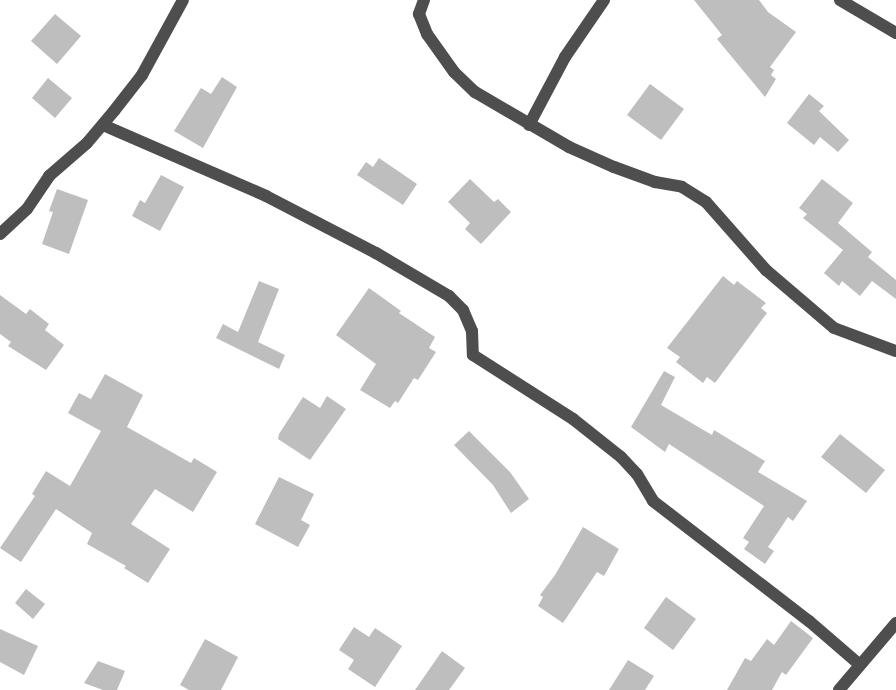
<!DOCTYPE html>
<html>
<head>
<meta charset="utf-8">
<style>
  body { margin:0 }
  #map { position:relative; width:896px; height:690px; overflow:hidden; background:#fff; font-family:Roboto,sans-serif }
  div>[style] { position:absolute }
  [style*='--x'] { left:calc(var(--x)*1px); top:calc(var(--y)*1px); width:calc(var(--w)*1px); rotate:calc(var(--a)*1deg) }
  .building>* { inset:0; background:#bebebe }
  .minor>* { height:12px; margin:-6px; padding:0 6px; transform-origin:6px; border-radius:6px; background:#4e4e4e }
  span { translate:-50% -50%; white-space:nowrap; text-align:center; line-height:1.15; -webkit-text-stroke:4.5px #fff; paint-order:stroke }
</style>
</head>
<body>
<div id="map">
  <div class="building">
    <div style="clip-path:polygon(694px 0,759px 0,768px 12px,796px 32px,770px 67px,774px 70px,771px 75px,776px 79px,765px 97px,717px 39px,722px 35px)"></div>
    <div style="clip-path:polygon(55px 14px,81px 36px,57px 64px,31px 41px)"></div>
    <div style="clip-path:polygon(222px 77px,237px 87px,203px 148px,174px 131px,201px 88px,211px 94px)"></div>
    <div style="clip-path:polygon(48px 78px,72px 98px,55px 118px,32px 98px)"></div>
    <div style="clip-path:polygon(650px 84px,684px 109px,661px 140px,627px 115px)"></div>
    <div style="clip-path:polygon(809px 94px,824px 106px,819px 111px,849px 140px,838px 152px,820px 137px,814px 145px,787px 123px)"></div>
    <div style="clip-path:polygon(379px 158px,417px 184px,403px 205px,357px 175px,366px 162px,373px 167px)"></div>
    <div style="clip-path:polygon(161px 175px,184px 187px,160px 231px,132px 216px,140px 200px,145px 203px)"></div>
    <div style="clip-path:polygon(470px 179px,494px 202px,498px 199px,511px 212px,481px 244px,465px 229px,470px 223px,448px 202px)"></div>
    <div style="clip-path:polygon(822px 179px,853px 203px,838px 223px,872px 252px,868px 257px,896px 280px,896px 299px,872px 281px,860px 296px,842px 281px,839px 286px,824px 273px,843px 250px,803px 218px,807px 214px,799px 208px)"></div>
    <div style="clip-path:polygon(57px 189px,88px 200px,69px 254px,42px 244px,53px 212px,49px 211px)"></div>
    <div style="clip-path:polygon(723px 276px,734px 285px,737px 281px,766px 303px,761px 308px,767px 313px,715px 383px,707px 377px,703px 383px,676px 362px,680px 357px,667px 348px)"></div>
    <div style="clip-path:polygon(259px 281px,279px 289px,258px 342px,285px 355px,279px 369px,216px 338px,223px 324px,238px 332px)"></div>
    <div style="clip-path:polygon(369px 288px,401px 311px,399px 313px,435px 337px,429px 348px,436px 352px,418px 380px,414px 378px,398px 403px,395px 401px,390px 408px,360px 390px,376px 364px,336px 335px)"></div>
    <div style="clip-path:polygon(0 295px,26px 314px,30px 309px,49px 324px,45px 330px,64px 345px,46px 370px,8px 346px,11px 342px,0 334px)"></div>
    <div style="clip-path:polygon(664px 371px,675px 377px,661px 405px,712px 435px,714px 430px,765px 461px,758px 472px,807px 501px,793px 521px,788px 517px,768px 547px,774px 551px,765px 564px,744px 549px,749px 542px,743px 538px,764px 506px,669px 444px,665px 452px,631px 427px)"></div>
    <div style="clip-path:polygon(105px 374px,143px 395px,127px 427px,191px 463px,194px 458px,217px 472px,193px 512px,155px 489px,131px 524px,170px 549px,148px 583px,124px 568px,126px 566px,87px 544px,92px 533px,56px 509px,21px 562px,0 548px,35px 496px,32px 494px,46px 471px,70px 486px,101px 431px,68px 413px,79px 393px,91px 399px)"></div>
    <div style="clip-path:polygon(327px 396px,346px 409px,310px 460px,278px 439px,279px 434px,303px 397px,320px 408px)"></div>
    <div style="clip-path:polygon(469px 431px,510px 472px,529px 499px,511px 513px,493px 485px,454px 445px)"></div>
    <div style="clip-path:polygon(840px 434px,885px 470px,866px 493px,821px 457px)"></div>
    <div style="clip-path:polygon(279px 477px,314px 494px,301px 520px,310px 525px,298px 547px,255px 524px)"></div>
    <div style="clip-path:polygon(583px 527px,619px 549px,604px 576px,597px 572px,563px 623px,538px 606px,543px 597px,540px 595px,555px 575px)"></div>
    <div style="clip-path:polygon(26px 589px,45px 604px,33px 619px,15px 603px)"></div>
    <div style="clip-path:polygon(666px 597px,696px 619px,673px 650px,644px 628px)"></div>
    <div style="clip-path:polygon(791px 621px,813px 638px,786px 675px,782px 672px,772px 690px,727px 690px,745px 658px,751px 661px,767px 639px,774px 645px)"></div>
    <div style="clip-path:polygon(354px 627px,369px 637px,375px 628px,402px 646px,375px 687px,348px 669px,354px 660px,339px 650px)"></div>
    <div style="clip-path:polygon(0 629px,38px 646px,24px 675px,0 662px)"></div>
    <div style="clip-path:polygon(205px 639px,238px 657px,221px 690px,189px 690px,180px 685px)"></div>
    <div style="clip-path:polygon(442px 651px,465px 668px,449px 690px,415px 690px)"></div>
    <div style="clip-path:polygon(628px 660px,654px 676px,645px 690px,609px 690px)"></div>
    <div style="clip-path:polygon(98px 661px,125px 671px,117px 690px,103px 690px,84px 683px)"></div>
  </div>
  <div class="minor">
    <div style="--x:424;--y:0;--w:15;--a:110"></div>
    <div style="--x:419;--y:14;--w:22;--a:68"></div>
    <div style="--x:427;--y:34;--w:47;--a:54.6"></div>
    <div style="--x:454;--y:72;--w:29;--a:44"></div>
    <div style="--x:475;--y:92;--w:109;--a:30.3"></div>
    <div style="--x:569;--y:147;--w:49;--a:24"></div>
    <div style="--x:614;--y:167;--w:44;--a:20.1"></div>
    <div style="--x:655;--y:182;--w:27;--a:10"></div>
    <div style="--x:682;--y:187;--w:28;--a:32"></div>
    <div style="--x:706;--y:202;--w:91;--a:48.6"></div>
    <div style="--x:766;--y:270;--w:89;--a:40.5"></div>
    <div style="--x:834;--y:328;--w:66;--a:20.4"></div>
    <div style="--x:840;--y:0;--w:65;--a:30.5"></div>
    <div style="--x:103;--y:125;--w:178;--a:23.5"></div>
    <div style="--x:266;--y:196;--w:124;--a:27.4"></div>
    <div style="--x:376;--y:253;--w:85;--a:30.5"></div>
    <div style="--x:449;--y:296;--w:20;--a:45"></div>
    <div style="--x:463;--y:310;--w:23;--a:67"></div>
    <div style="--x:472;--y:331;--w:24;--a:88"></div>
    <div style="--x:473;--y:355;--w:119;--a:32.6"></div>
    <div style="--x:573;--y:419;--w:61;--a:38.4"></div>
    <div style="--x:621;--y:457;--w:23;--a:47"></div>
    <div style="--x:637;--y:474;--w:31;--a:59"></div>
    <div style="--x:653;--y:501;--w:197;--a:37.6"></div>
    <div style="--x:809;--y:621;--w:67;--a:40.8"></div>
    <div style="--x:529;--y:125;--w:77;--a:-62.1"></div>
    <div style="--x:565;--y:57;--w:69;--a:-55.6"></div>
    <div style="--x:0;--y:234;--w:37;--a:-43"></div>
    <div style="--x:27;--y:209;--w:40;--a:-56"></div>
    <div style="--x:49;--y:176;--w:50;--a:-41"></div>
    <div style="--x:87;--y:143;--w:42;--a:-49.8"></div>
    <div style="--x:114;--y:111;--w:46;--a:-52.1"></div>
    <div style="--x:142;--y:75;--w:85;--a:-61.3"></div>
    <div style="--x:839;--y:690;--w:88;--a:-49.6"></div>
  </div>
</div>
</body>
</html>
